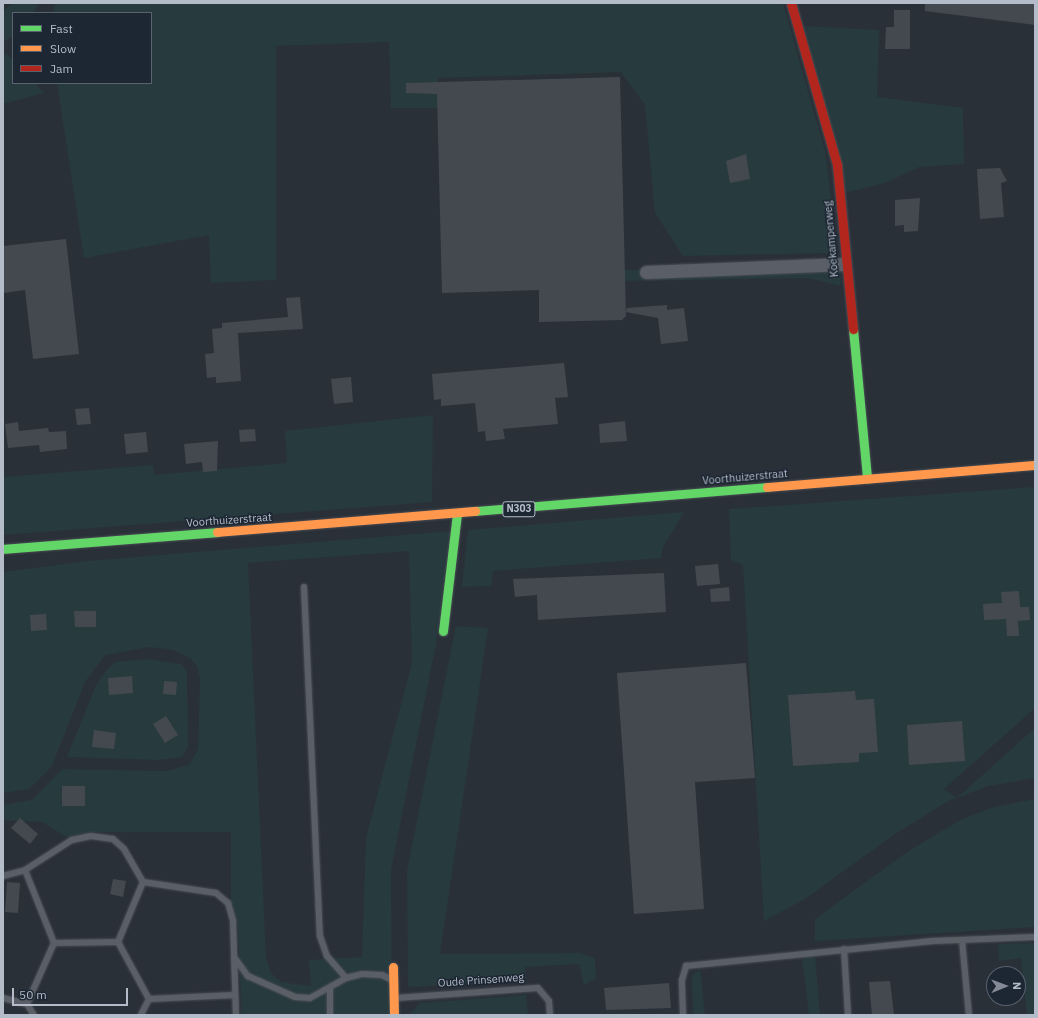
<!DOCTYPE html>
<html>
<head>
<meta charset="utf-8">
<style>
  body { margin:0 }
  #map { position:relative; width:1038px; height:1018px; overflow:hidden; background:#2a3038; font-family:"IBM Plex Sans",sans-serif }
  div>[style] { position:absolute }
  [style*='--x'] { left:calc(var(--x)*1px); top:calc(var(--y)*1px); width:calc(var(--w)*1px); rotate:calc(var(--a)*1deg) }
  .green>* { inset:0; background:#273a3e }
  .building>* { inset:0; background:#444950 }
  .roads { filter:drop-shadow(0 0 1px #484c53) drop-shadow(0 0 1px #484c53) }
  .lane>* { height:6px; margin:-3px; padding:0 3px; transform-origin:3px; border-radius:3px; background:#5a5e66 }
  .street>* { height:13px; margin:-6.5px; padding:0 6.5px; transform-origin:6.5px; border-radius:6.5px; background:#5a5e66 }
  .fast>* { height:9px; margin:-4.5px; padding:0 4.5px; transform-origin:4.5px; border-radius:4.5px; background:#63d668 }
  .slow>* { height:9px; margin:-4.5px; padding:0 4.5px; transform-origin:4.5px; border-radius:4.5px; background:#ff974d }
  .jam>* { height:9px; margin:-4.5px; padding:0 4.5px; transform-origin:4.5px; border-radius:4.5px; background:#b3261e }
  span { translate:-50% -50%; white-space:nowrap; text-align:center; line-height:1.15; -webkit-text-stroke:3px #1d2633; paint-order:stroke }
  .shield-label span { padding:1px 3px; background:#1d2633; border:1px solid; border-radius:3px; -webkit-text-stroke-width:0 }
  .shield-label { font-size:10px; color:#b4bcc9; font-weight:700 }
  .street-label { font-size:11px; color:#b4bcc9 }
  .frame { position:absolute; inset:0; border:4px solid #b4bcc9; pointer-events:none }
  .legend { position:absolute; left:12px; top:12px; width:140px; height:72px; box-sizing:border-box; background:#1d2633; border:1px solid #59626f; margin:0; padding:5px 7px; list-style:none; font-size:12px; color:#b4bcc9 }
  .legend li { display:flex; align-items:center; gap:8px; height:20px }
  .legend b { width:20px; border:1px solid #59626f }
  .north { position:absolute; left:986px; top:966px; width:40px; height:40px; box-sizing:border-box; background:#1d2633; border:1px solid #59626f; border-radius:50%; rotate:89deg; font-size:11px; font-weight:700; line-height:16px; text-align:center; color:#b4bcc9 }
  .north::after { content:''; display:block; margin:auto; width:14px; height:18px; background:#848b96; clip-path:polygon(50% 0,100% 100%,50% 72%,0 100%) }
  .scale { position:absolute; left:12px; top:988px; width:116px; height:18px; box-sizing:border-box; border:2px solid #b4bcc9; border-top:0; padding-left:5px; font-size:12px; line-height:14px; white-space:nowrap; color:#b4bcc9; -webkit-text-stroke:3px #1d2633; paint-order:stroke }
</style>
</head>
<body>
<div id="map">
  <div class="green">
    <div style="clip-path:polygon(14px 3px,39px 3px,33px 13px,13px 13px,13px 36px,3px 42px,3px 11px)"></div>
    <div style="clip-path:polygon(55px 3px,783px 3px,825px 151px,837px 246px,830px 253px,683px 256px,655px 213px,645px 105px,621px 72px,438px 78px,439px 108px,391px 108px,389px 42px,276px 46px,276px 280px,211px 283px,209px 235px,84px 258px,57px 83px,151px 83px,151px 13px,53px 13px)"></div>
    <div style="clip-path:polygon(804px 26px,879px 30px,877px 97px,963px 108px,964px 164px,919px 167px,885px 183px,845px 193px)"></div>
    <div style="clip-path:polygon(7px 54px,13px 60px,13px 83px,35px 83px,44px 93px,3px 104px,3px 57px)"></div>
    <div style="clip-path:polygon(840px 266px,841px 286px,808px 278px,626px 281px,622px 270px)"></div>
    <div style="clip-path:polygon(433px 415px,432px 502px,3px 535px,3px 477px,153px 465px,154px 475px,287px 463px,285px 431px)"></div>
    <div style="clip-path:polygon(1035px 487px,1035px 708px,944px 789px,957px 798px,1035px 728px,1035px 778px,988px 786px,957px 798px,950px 800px,895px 834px,805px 899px,764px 921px,743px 565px,731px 560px,729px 509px)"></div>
    <div style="clip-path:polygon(684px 512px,663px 547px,661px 558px,493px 571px,491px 586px,462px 587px,468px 530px)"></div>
    <div style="clip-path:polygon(evenodd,451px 531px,436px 644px,391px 870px,392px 1015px,242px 1015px,238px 928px,231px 902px,231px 832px,91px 832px,68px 838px,42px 822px,3px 820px,3px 805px,32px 800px,62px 769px,167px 771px,189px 765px,198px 749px,200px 678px,197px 666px,190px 658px,174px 650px,150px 647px,105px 655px,85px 682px,52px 766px,29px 789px,3px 793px,3px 572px,87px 561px,451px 531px,409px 551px,412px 663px,366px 838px,362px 957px,309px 960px,311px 986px,281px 982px,271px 973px,266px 958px,248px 563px,409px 551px)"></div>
    <div style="clip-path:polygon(456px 626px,488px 628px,440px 954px,580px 953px,595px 958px,596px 978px,584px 985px,579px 964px,525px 967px,526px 981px,408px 987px,407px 871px)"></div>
    <div style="clip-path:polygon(147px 659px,181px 664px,187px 672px,188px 748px,182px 757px,158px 760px,67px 757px,96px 685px,106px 671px,115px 662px)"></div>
    <div style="clip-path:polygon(1035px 799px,1035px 927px,815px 941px,815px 919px,907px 852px,960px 820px,994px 807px)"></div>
    <div style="clip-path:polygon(1035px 943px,1035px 1015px,1027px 1015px,1021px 958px,999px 961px,998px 944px)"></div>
    <div style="clip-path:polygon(815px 955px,820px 1015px,809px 1015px,802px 957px)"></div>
    <div style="clip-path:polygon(700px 969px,705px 1015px,693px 1015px,692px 976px)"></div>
    <div style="clip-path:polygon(526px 995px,528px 1015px,409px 1015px,420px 1003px)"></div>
  </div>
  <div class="building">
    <div style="clip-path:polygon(925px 3px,1035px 3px,1035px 25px,925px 11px)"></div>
    <div style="clip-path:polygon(894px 10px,910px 10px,910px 49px,885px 49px,886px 27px,894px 27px)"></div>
    <div style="clip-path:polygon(620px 77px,626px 316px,622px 320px,539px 322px,539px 290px,442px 293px,437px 94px,406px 93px,406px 83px)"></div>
    <div style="clip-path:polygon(746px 154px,750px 179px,730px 183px,726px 161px)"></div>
    <div style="clip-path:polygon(1000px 168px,1007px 181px,1001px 183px,1004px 217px,980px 219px,977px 169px)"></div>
    <div style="clip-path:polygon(920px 198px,918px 231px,904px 232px,904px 225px,895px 226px,895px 200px)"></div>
    <div style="clip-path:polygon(66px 239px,79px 354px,33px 359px,25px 290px,3px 293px,3px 246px)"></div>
    <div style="clip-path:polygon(300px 297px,303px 329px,238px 333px,241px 381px,216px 383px,216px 377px,207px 378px,205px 354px,214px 353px,212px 329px,222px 328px,222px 323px,288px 317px,286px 298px)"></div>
    <div style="clip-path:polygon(667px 305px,667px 310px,684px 308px,688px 341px,661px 344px,658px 318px,626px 312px,627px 308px)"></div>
    <div style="clip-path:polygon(564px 363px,568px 397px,555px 398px,558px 424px,503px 429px,505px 439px,486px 441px,485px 431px,478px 432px,475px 403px,441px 406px,441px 399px,434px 400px,432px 374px)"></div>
    <div style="clip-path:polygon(351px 377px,353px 402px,334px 404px,331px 379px)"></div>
    <div style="clip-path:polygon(89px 408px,91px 424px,77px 425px,75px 409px)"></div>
    <div style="clip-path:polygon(625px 421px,627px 441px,600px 443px,599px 424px)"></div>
    <div style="clip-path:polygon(18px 422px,19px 431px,48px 428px,49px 432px,66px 431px,67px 449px,40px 452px,39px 445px,8px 448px,5px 424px)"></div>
    <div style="clip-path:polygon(255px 429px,256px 441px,240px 442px,239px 430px)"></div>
    <div style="clip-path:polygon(146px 432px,148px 452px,126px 454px,124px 434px)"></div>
    <div style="clip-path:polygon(218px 441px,217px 471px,203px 472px,202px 462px,186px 464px,184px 444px)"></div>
    <div style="clip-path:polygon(718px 564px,720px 584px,697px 586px,695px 566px)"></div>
    <div style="clip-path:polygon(664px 573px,666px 612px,538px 620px,537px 595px,515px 597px,513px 579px)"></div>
    <div style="clip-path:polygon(729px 587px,730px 601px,711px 602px,710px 589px)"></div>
    <div style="clip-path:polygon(1019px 591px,1020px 607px,1029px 607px,1030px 620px,1018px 621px,1019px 636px,1007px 636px,1006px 619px,984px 620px,983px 604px,1002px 603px,1001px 592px)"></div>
    <div style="clip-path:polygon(74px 611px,96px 611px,96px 627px,75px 627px)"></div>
    <div style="clip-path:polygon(46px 614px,47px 630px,31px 631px,30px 615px)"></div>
    <div style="clip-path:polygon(746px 663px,755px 778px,695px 782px,704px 909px,634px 914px,617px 673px)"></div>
    <div style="clip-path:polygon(132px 676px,133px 693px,109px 695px,108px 678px)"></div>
    <div style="clip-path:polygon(164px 681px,177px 682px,176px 695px,163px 694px)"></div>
    <div style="clip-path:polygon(855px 691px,856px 700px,874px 699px,878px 752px,859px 753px,859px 762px,793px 766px,788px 695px)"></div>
    <div style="clip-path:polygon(166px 716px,178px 735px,165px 743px,153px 724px)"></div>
    <div style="clip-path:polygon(962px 721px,965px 761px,909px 765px,907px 725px)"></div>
    <div style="clip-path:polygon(94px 730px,116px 733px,114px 749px,92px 747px)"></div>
    <div style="clip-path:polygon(62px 786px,85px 786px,85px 806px,62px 806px)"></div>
    <div style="clip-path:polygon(20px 818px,38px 834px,30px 844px,11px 828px)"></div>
    <div style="clip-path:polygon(113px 879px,126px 881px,123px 897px,110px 894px)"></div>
    <div style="clip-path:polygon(7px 882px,20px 883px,18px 913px,5px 912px)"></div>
    <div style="clip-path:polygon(890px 981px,894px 1015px,872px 1015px,869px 982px)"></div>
    <div style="clip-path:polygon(669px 983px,671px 1008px,606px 1010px,604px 988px)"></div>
  </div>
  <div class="roads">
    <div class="lane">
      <div style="--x:304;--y:587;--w:349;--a:87.4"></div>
      <div style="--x:320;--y:936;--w:21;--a:71"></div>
      <div style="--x:327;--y:956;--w:29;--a:49"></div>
      <div style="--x:25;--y:870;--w:79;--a:68.3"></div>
      <div style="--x:54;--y:943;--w:67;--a:113.9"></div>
      <div style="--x:3;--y:876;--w:23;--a:-15"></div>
      <div style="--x:25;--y:870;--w:56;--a:-32.6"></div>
      <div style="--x:72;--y:840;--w:19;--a:-12"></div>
      <div style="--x:91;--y:836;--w:22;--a:8"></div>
      <div style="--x:113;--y:839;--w:15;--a:42"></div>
      <div style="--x:124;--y:849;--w:38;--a:60"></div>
      <div style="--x:143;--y:882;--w:74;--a:8.6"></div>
      <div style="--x:216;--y:893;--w:16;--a:40"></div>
      <div style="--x:228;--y:903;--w:19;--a:74"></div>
      <div style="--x:233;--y:921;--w:94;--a:88.2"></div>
      <div style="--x:962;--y:940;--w:75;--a:84.7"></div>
      <div style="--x:118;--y:942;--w:65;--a:-67.4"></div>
      <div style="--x:54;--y:943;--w:64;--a:-0.9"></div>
      <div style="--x:118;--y:942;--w:65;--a:61.5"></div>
      <div style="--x:149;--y:999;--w:18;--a:117"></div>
      <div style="--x:844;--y:949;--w:66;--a:86.5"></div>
      <div style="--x:234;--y:957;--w:24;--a:54"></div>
      <div style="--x:248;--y:976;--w:51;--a:24.1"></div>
      <div style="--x:295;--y:997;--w:15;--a:4"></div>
      <div style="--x:310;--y:998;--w:41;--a:-29.1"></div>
      <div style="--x:346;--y:978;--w:16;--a:-14"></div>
      <div style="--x:362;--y:974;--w:20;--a:3"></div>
      <div style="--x:382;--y:975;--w:11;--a:27"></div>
      <div style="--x:3;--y:998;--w:25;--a:14"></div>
      <div style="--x:27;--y:1004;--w:13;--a:58"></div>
      <div style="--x:396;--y:998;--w:142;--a:-4"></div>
      <div style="--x:538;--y:988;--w:17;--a:50"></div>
      <div style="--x:549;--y:1001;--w:14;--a:86"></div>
      <div style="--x:149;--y:999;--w:86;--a:-2.7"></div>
      <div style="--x:330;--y:1015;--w:27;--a:-90"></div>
      <div style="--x:683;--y:1015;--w:35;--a:-92"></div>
      <div style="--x:682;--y:980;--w:15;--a:-74"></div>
      <div style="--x:686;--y:966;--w:248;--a:-5.8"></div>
      <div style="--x:933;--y:941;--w:102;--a:-2.2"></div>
    </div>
    <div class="street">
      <div style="--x:646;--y:272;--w:198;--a:-2.3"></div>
    </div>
    <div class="fast">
      <div style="--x:853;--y:329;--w:150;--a:84.6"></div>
      <div style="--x:475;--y:511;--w:293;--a:-4.7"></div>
      <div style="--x:3;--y:549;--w:215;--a:-4.5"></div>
      <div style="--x:443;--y:631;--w:118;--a:-83.2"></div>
    </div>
    <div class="slow">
      <div style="--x:767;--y:487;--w:269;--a:-4.7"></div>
      <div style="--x:217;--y:532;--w:259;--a:-4.7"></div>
      <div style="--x:393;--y:967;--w:48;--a:88.8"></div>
    </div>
    <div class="jam">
      <div style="--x:791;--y:3;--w:168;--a:74.1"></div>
      <div style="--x:837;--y:165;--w:165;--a:84.4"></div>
    </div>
  </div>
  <div class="shield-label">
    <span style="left:519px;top:509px">N303</span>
  </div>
  <div class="street-label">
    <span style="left:831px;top:239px;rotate:-95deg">Koekamperweg</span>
    <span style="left:745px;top:477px;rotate:-5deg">Voorthuizerstraat</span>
    <span style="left:229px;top:520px;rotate:-4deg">Voorthuizerstraat</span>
    <span style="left:481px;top:980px;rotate:-4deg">Oude Prinsenweg</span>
  </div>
  <div class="frame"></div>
  <ul class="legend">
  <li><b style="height:5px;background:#63d668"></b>Fast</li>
  <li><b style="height:5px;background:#ff974d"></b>Slow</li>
  <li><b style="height:5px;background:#b3261e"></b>Jam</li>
  </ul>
  <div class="north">N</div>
  <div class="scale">50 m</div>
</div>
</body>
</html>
